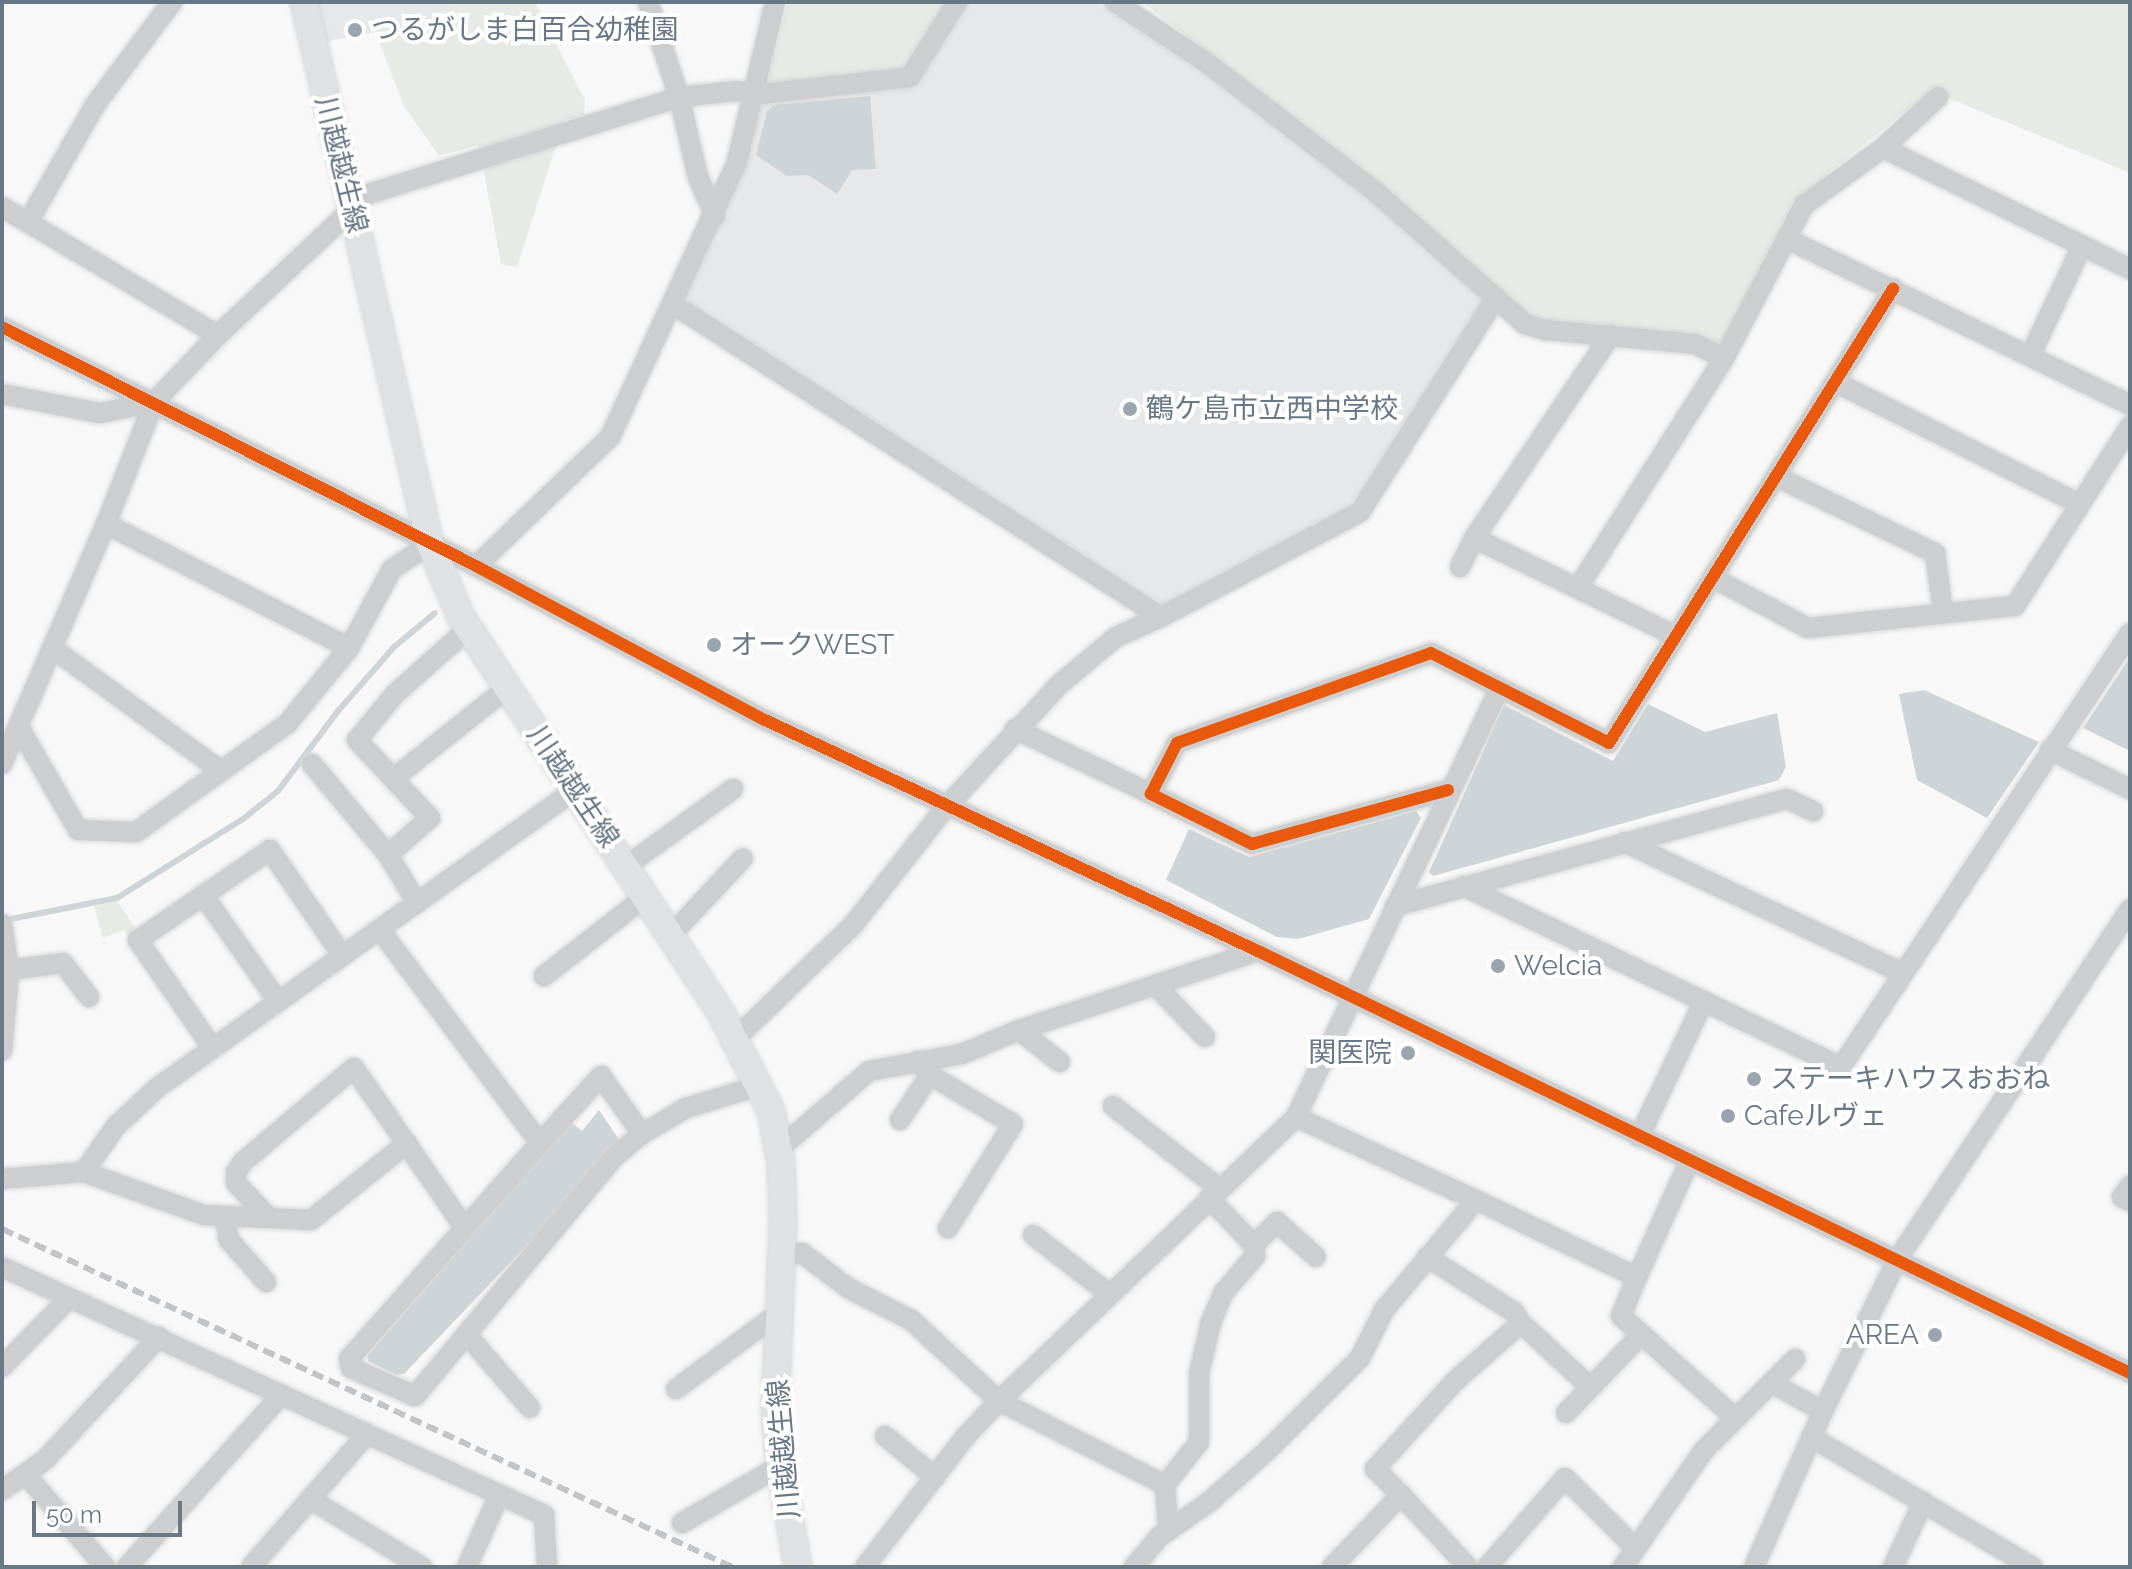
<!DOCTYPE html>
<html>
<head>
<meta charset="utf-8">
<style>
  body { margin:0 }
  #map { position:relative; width:2132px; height:1569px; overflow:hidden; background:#f8f8f8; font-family:Raleway,"Noto Sans JP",sans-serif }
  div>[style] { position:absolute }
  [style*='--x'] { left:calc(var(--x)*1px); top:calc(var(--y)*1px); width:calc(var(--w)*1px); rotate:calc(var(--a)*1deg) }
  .built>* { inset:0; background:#e7e8e9 }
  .green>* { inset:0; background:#e7eae5 }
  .water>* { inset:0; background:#ced5d8 }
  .stream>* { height:6px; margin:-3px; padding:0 3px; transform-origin:3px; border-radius:3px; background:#ced5d8 }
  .roads { filter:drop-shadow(0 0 2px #d5d6d6) drop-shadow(0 0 2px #d5d6d6) }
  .minor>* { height:20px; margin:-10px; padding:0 10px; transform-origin:10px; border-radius:10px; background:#cdcecf }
  .major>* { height:26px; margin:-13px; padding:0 13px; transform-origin:13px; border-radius:13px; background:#e0e1e2 }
  .rail>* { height:6px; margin-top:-3px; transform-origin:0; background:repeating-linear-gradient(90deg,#c3c4c6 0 12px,transparent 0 18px) }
  .cycleway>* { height:12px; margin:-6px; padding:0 6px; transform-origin:6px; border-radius:6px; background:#e8590c }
  .dots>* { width:22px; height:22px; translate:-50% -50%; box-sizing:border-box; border:4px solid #fff; border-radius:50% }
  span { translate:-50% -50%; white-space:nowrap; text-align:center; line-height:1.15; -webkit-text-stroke:8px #fff; paint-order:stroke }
  .poi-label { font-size:28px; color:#697887 }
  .left { translate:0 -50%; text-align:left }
  .right { translate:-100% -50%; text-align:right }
  .street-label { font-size:28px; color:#697887 }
  .frame { position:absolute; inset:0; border:4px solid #697887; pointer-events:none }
  .scale { position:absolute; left:32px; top:1501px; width:150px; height:36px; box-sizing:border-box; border:4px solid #697887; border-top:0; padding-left:10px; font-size:24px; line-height:28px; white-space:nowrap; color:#697887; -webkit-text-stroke:6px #fff; paint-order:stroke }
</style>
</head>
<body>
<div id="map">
  <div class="built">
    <div style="clip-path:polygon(318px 2px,448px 2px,451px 18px,325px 42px)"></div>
    <div style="clip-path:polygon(957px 2px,1113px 2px,1377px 193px,1496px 298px,1360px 512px,1161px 617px,674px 305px,753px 95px)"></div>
  </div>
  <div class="green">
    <div style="clip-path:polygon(448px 2px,535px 2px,585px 100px,584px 115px,564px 121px,517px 267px,501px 264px,479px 145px,439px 156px,404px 106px,375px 31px,450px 18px)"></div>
    <div style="clip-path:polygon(788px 2px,951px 2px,910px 77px,767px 84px)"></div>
    <div style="clip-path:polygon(1142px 2px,2130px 2px,2130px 173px,1931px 91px,1793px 201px,1721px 343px,1546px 321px,1525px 312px,1337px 149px)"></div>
    <div style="clip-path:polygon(117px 901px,139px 933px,130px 938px,124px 930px,103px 938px,94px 906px)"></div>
  </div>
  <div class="water">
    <div style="clip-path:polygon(870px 96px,876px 169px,852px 170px,837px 194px,808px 175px,787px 176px,756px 155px,767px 111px,774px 105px)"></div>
    <div style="clip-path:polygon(2130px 657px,2130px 751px,2083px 728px)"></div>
    <div style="clip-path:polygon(1924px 690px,2039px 742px,1987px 818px,1917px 780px,1899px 694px)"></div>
    <div style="clip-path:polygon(1648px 704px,1705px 732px,1777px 713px,1786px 767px,1779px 780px,1433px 876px,1429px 872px,1504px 705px,1613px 761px)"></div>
    <div style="clip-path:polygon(1416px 811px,1421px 818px,1369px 919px,1298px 939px,1277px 937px,1166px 880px,1189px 829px,1249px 857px)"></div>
    <div style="clip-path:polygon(599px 1110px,620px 1141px,569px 1201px,404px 1374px,396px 1375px,368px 1361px,367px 1356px,571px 1122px,582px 1131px)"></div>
  </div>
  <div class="stream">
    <div style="--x:6;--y:920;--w:113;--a:-11.2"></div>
    <div style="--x:117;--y:898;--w:149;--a:-32.1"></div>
    <div style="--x:243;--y:819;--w:45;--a:-38.7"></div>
    <div style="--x:278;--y:791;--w:100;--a:-53.1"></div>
    <div style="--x:338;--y:711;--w:85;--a:-48.8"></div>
    <div style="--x:394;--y:647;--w:53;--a:-39.7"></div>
  </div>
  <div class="roads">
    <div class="minor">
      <div style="--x:648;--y:2;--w:100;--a:71.9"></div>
      <div style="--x:679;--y:97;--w:82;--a:76.6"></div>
      <div style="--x:698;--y:177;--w:43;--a:66.4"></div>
      <div style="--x:1115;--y:2;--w:110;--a:33.5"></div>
      <div style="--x:1207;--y:63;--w:214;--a:37.4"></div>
      <div style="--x:1377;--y:193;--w:198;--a:41.5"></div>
      <div style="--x:1525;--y:324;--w:21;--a:17"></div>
      <div style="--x:1545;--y:330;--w:151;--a:5.3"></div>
      <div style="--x:1695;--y:344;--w:32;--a:26"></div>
      <div style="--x:1883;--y:148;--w:275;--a:26.1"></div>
      <div style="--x:349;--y:200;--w:346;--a:-17.3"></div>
      <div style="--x:679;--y:97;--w:58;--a:-5.9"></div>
      <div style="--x:737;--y:91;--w:16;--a:14"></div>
      <div style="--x:753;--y:95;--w:158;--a:-6.5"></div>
      <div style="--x:910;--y:77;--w:89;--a:-57.9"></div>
      <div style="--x:2;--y:207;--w:251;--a:30.7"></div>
      <div style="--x:28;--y:222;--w:135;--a:-60.2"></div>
      <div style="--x:95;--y:105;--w:129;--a:-53.2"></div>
      <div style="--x:1787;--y:239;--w:381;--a:25.8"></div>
      <div style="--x:674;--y:305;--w:578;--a:32.65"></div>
      <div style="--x:1161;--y:617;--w:225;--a:-27.8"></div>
      <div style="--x:1360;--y:512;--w:254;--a:-57.6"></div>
      <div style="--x:2;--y:327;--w:531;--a:26.76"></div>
      <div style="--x:476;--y:566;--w:327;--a:28.1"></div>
      <div style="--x:765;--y:720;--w:544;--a:25.11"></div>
      <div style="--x:1258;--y:951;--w:969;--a:25.82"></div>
      <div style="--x:1611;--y:335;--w:245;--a:124"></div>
      <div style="--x:1474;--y:538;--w:225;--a:25.9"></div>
      <div style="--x:2030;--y:356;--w:122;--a:-64.7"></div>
      <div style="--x:1837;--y:383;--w:271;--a:26.5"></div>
      <div style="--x:2;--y:394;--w:100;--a:11"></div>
      <div style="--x:100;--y:413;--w:55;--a:-11.5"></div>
      <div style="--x:1777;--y:477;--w:175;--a:25.7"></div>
      <div style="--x:1935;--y:553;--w:59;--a:82.1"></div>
      <div style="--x:106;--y:524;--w:273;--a:27"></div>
      <div style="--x:476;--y:566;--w:186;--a:-43.9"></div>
      <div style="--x:610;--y:437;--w:303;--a:-65.2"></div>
      <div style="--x:737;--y:162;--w:164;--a:-76.6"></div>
      <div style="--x:1460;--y:567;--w:32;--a:-64"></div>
      <div style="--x:1713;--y:578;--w:107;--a:27.8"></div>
      <div style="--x:1808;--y:628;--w:208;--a:-6.1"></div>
      <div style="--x:2015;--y:606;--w:214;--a:-57.4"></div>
      <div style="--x:1579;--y:586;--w:270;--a:-57.5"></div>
      <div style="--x:1724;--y:358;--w:173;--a:-62.4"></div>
      <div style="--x:1804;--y:205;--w:97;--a:-35.8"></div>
      <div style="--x:1883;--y:148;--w:75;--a:-42.8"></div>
      <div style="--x:52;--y:648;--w:208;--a:36"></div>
      <div style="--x:20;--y:729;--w:116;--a:60.1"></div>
      <div style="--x:78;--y:830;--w:58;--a:2"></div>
      <div style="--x:136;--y:832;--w:186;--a:-35.6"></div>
      <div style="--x:287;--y:724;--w:98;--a:-50.8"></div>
      <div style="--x:349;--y:648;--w:90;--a:-61.4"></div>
      <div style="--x:392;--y:569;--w:45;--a:-33.3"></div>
      <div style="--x:1015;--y:729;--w:151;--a:25.5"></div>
      <div style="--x:2050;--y:750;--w:89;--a:26"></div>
      <div style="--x:2;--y:764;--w:262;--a:-66.6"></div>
      <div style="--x:106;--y:524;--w:131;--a:-68.5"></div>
      <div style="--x:154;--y:402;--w:93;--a:-46.3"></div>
      <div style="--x:218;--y:335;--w:184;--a:-43.2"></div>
      <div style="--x:312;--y:764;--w:119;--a:50.1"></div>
      <div style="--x:388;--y:855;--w:54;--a:58.7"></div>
      <div style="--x:394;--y:778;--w:144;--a:-38.5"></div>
      <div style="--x:1448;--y:790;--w:203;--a:164.6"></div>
      <div style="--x:1252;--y:844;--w:113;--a:-153.7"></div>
      <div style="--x:1151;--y:794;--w:57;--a:-63"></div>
      <div style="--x:1177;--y:743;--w:269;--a:-19.5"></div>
      <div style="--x:1431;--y:653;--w:199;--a:26.8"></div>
      <div style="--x:1609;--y:743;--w:536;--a:-57.97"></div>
      <div style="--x:1624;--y:842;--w:308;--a:25.2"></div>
      <div style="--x:388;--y:855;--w:56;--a:-41.4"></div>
      <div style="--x:430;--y:818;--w:107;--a:-133.1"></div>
      <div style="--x:357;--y:740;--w:60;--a:-50.4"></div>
      <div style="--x:395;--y:694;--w:98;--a:-41.7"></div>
      <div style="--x:626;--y:866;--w:132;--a:-35.7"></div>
      <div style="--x:1463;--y:886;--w:419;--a:25.6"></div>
      <div style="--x:1841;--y:1067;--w:521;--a:-56.34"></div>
      <div style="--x:203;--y:895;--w:128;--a:54.8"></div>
      <div style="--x:1395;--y:906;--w:406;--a:-15.3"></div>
      <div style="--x:1787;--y:799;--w:29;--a:25"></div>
      <div style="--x:2;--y:924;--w:47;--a:81.3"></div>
      <div style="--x:9;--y:970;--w:81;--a:94.9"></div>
      <div style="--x:380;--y:930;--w:266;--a:53.1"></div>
      <div style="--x:540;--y:1143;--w:288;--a:131.5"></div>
      <div style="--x:349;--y:1359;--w:9;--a:77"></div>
      <div style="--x:351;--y:1368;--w:70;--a:23.6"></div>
      <div style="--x:415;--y:1396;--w:310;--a:-50.2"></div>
      <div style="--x:613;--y:1158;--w:38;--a:-40"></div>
      <div style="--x:671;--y:935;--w:105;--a:-46.9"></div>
      <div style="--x:9;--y:970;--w:54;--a:-7.4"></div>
      <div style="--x:63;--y:963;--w:43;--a:52.6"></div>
      <div style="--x:544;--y:976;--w:128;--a:-38"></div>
      <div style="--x:1155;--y:985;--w:72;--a:46.1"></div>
      <div style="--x:1019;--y:1030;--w:52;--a:38"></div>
      <div style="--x:736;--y:1038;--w:163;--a:-44"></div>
      <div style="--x:853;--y:925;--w:150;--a:-51.8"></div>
      <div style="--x:946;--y:807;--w:168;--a:-47.2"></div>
      <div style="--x:1060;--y:684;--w:73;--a:-40"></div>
      <div style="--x:1116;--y:637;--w:49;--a:-24"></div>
      <div style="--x:211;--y:1046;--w:129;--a:-124.6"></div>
      <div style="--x:138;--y:940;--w:160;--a:-34.3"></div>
      <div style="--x:270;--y:850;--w:127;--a:55.6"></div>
      <div style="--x:917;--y:1061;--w:19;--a:47"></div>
      <div style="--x:930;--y:1075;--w:96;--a:30.6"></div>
      <div style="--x:1013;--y:1124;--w:123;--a:122"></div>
      <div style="--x:1113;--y:1106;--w:135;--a:37.8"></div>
      <div style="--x:1296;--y:1117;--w:198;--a:24.8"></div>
      <div style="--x:900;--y:1120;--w:54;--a:-56.3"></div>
      <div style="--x:1639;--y:1137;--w:151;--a:-64.5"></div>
      <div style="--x:540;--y:1143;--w:91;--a:-47.7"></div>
      <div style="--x:601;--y:1076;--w:71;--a:54.7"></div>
      <div style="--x:642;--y:1134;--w:51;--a:-30.6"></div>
      <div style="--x:686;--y:1108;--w:78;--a:-17"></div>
      <div style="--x:779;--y:1149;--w:119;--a:-40.9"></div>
      <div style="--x:869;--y:1071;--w:95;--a:-10.4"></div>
      <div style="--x:962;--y:1054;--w:62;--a:-22.8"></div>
      <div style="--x:1019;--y:1030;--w:252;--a:-18.3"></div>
      <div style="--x:84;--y:1172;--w:127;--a:19.7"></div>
      <div style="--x:204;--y:1215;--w:107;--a:2.7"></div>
      <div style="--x:311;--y:1220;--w:123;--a:-38.7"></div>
      <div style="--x:2;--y:1179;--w:82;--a:-4.9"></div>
      <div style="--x:84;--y:1172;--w:56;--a:-55.2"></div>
      <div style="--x:116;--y:1126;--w:56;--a:-42.8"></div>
      <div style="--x:157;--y:1088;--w:513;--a:-35.49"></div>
      <div style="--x:2130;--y:1186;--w:14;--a:126"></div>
      <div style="--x:2122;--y:1197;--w:9;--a:27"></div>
      <div style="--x:225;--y:1216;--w:24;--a:81"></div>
      <div style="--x:229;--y:1240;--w:56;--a:48.6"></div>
      <div style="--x:269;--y:1218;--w:48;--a:-133.3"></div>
      <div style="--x:236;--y:1183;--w:11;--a:-90"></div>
      <div style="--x:236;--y:1172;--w:12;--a:-55"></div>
      <div style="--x:243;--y:1162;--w:145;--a:-40.3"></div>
      <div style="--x:354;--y:1068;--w:193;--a:55.3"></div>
      <div style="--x:1033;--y:1235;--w:96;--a:37.8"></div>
      <div style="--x:1254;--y:1245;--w:33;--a:-45"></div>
      <div style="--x:1277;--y:1222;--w:52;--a:41.9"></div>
      <div style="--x:782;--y:1255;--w:20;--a:-6"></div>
      <div style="--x:802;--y:1253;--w:58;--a:37.3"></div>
      <div style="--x:848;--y:1288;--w:71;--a:26.9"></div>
      <div style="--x:911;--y:1320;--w:120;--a:42.6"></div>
      <div style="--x:999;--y:1401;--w:186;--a:26.8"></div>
      <div style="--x:2;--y:1267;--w:401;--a:24.6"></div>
      <div style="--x:367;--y:1434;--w:176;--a:131.1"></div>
      <div style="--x:1637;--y:1277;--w:42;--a:112.3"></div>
      <div style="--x:1621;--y:1316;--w:153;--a:41.8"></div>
      <div style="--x:1521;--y:1323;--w:94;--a:42.8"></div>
      <div style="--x:467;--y:1335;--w:96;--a:49.2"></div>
      <div style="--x:2;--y:1367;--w:96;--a:-45.8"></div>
      <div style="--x:1771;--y:1383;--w:59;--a:28.3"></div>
      <div style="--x:676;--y:1389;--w:129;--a:-36.5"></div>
      <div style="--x:1566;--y:1413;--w:108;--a:-46.1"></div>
      <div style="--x:367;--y:1434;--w:195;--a:24.6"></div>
      <div style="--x:544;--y:1515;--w:52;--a:86.7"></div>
      <div style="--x:885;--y:1436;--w:65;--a:39.4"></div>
      <div style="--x:1811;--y:1437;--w:257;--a:30.4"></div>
      <div style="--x:26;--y:1475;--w:121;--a:49.3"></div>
      <div style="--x:2;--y:1490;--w:52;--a:-34.9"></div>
      <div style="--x:45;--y:1460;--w:168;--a:-47.2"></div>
      <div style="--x:1401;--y:1495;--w:37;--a:-135"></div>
      <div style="--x:1375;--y:1469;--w:119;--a:-47.7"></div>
      <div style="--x:1455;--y:1381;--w:88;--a:-41.3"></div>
      <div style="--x:1521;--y:1323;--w:13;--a:-122"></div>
      <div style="--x:1514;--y:1312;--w:103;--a:-147.7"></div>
      <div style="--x:310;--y:1499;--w:131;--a:31.3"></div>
      <div style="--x:682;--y:1523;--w:113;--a:-30.2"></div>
      <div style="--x:1168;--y:1530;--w:45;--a:-93.8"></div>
      <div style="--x:1165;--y:1485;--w:55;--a:-51.7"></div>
      <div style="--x:1199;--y:1442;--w:68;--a:-90"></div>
      <div style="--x:1199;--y:1374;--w:53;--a:-77"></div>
      <div style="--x:1211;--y:1322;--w:33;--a:-67"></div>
      <div style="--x:1224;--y:1292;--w:48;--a:-49.3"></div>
      <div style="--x:1255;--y:1256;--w:11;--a:-95"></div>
      <div style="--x:1254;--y:1245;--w:65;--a:-133.8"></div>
      <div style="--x:127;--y:1567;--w:232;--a:-48.1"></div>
      <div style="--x:467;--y:1567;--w:79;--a:-66"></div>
      <div style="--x:865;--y:1567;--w:164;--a:-52.4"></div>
      <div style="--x:965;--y:1437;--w:50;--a:-46.6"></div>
      <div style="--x:999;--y:1401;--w:411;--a:-43.7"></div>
      <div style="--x:1296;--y:1117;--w:474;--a:-64.6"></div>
      <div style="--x:1134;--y:1567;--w:39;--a:-50"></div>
      <div style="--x:1159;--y:1537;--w:61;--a:-35"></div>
      <div style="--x:1209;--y:1502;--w:76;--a:-41.3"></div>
      <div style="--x:1266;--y:1452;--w:133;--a:-45"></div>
      <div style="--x:1360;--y:1358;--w:54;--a:-63.4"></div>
      <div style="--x:1384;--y:1310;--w:143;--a:-50.1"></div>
      <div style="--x:1476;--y:1200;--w:178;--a:25.6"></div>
      <div style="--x:1637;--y:1277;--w:126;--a:-65.7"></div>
      <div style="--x:1332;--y:1567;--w:100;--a:-46.2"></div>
      <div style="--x:1401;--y:1495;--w:98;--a:47.1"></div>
      <div style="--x:1487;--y:1567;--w:118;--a:-48.8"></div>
      <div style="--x:1565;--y:1478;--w:99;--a:45"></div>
      <div style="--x:1623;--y:1567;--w:142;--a:-55.3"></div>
      <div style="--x:1704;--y:1450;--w:129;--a:-45"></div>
      <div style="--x:1754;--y:1567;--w:171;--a:-66.1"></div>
      <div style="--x:1823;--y:1411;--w:168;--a:-63.9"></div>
      <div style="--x:1897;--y:1260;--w:421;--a:-56.4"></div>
      <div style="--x:1893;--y:1567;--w:72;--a:-65.2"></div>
    </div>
    <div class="major">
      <div style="--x:304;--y:2;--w:556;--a:76.91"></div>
      <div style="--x:430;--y:544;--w:79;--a:67"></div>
      <div style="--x:461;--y:617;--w:472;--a:56.7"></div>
      <div style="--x:720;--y:1011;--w:112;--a:63"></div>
      <div style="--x:771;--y:1111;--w:52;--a:78.9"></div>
      <div style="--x:781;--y:1162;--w:60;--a:88.1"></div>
      <div style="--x:783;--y:1222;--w:189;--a:92.4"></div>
      <div style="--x:775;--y:1411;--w:55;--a:84.8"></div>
      <div style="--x:780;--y:1466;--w:103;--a:79.9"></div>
    </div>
  </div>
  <div class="rail">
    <div style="--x:2;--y:1229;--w:804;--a:24.84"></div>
  </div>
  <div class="cycleway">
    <div style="--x:2;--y:327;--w:531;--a:26.76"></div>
    <div style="--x:476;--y:566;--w:327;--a:28.1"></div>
    <div style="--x:765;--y:720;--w:544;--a:25.11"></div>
    <div style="--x:1258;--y:951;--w:969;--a:25.82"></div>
    <div style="--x:1448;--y:790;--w:203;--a:164.6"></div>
    <div style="--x:1252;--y:844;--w:113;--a:-153.7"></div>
    <div style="--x:1151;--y:794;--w:57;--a:-63"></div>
    <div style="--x:1177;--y:743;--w:269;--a:-19.5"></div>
    <div style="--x:1431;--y:653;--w:199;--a:26.8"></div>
    <div style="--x:1609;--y:743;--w:536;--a:-57.97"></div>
  </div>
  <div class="dots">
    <div style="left:355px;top:30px;background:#9ba5af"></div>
    <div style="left:1130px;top:409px;background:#9ba5af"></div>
    <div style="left:714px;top:645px;background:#9ba5af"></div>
    <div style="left:1498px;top:966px;background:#9ba5af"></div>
    <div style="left:1408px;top:1053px;background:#9ba5af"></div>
    <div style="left:1754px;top:1079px;background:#9ba5af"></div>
    <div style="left:1728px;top:1116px;background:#9ba5af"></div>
    <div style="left:1935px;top:1335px;background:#9ba5af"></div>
  </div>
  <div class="poi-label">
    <span class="left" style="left:371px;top:30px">つるがしま白百合幼稚園</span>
    <span class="left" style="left:1146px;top:409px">鶴ケ島市立西中学校</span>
    <span class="left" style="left:730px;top:645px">オークWEST</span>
    <span class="left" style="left:1514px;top:966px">Welcia</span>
    <span class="right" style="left:1392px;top:1053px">関医院</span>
    <span class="left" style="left:1770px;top:1079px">ステーキハウスおおね</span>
    <span class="left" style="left:1744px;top:1116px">Cafeルヴェ</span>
    <span class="right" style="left:1919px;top:1335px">AREA</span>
  </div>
  <div class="street-label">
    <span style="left:341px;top:165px;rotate:76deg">川越越生線</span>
    <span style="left:573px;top:787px;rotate:56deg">川越越生線</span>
    <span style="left:784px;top:1449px;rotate:-95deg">川越越生線</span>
  </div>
  <div class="frame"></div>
  <div class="scale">50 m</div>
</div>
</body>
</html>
